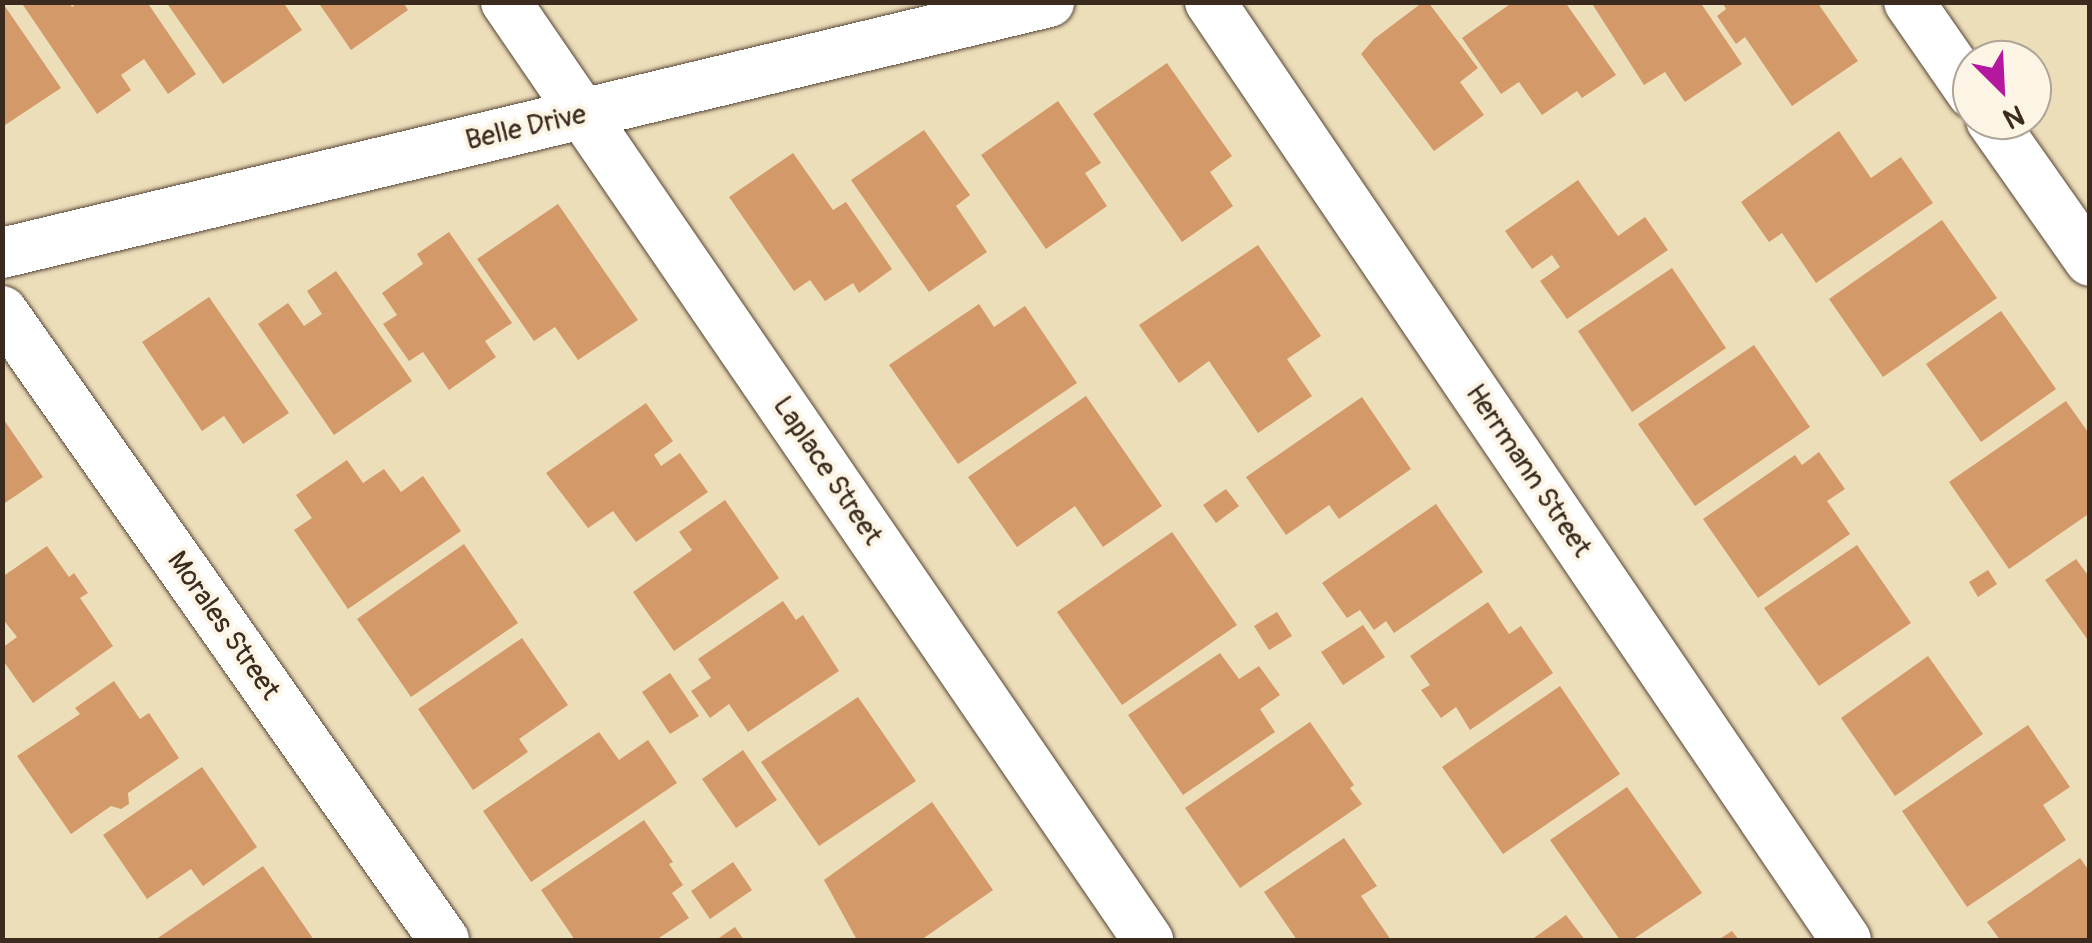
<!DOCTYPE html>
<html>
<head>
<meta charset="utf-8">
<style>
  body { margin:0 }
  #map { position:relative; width:2092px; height:943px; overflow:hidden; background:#eddeba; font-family:Pangolin,sans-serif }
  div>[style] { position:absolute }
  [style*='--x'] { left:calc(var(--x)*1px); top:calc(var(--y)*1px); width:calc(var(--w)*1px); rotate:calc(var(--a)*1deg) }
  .building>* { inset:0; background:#d39968 }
  .roads { filter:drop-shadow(0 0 2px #564535) drop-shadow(0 0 2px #564535) }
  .minor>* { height:50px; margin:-25px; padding:0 25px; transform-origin:25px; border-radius:25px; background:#fff }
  span { translate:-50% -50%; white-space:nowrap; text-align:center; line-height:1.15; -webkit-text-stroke:8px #fcf5e5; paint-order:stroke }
  .street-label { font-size:28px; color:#3b2a1e }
  .frame { position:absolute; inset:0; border:5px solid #3b2a1e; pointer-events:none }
  .north { position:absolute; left:1952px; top:40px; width:100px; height:100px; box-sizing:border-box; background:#fcf5e5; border:2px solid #afa495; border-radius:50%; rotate:156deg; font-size:28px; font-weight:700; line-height:40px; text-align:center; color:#3b2a1e }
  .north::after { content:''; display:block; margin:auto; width:35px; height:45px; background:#b5179e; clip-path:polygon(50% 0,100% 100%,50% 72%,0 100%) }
</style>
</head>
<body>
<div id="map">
  <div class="building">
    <div style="clip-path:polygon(2px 2px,61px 88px,2px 127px)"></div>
    <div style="clip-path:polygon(21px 2px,69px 2px,72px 7px,78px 2px,147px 2px,196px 74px,168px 94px,144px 59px,121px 75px,131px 90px,97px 114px)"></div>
    <div style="clip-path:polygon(166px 2px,283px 2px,302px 30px,223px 84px)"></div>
    <div style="clip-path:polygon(318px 2px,403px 2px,408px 10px,351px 50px)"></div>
    <div style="clip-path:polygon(1423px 2px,1428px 2px,1478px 68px,1460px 82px,1484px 115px,1434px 151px,1361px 54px,1374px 39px)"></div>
    <div style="clip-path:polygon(1513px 2px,1565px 2px,1616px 75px,1582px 98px,1577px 91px,1542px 115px,1519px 82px,1501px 94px,1462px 38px)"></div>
    <div style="clip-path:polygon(1591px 2px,1700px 2px,1742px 64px,1685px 102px,1665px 72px,1644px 85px)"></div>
    <div style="clip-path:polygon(1722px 2px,1817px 2px,1858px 61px,1792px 106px,1745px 37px,1736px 44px,1717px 16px,1726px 9px)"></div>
    <div style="clip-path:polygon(1167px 63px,1232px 156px,1210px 172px,1233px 206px,1182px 242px,1093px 114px)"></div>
    <div style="clip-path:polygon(1058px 101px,1101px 163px,1085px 173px,1107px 206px,1046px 249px,981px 155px)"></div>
    <div style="clip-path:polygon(924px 130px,970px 195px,956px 206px,987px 252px,929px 292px,851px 180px)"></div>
    <div style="clip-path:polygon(1839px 131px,1871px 178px,1901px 157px,1933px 203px,1816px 283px,1782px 233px,1769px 242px,1741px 202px)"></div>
    <div style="clip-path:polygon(793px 153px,833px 210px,846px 202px,892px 269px,859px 293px,853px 283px,825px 301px,810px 280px,794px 291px,729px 197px)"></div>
    <div style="clip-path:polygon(1578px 180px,1618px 236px,1645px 217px,1668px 250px,1567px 319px,1540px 281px,1560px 267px,1552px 255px,1532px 269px,1505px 231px)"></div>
    <div style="clip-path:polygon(558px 204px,638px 320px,578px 360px,555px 327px,534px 341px,477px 259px)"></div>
    <div style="clip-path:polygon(1942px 220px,1997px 298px,1883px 377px,1829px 299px)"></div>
    <div style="clip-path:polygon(449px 232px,512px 323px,485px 341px,496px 357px,449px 390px,423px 352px,409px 361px,383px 324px,397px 315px,382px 293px,423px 264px,417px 254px)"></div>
    <div style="clip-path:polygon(1258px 245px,1321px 336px,1287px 359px,1312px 396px,1258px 433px,1209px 361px,1179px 383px,1139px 325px)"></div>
    <div style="clip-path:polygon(1672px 268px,1726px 348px,1632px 412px,1578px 331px)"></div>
    <div style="clip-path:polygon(336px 271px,412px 381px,334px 435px,258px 324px,288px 303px,304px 326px,322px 314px,307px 291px)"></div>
    <div style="clip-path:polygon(209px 297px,289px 413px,243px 444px,224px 416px,202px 431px,142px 342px)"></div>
    <div style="clip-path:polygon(979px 304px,994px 327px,1025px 306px,1077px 383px,958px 464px,889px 365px)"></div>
    <div style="clip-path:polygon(2001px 311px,2056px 389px,1981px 442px,1926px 364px)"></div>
    <div style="clip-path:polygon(1754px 345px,1810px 427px,1695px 506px,1638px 424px)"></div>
    <div style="clip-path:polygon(1086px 396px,1162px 506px,1103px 547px,1075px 506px,1017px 547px,968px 477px)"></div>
    <div style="clip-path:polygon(1362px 397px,1411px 469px,1339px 519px,1329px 505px,1286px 535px,1246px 477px)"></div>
    <div style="clip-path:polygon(2066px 401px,2090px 435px,2090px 513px,2009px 569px,1949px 482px)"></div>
    <div style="clip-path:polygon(646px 403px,673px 441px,654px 455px,661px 466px,680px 453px,708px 492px,636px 542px,613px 511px,588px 528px,546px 473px)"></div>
    <div style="clip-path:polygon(2px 417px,43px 477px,2px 505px)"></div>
    <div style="clip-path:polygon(1819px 452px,1845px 489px,1827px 501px,1850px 534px,1758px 598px,1703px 519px,1795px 455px,1802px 465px)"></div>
    <div style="clip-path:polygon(347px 460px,363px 483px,384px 469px,401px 492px,423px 476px,461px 531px,348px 609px,294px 530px,312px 518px,296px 495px)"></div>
    <div style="clip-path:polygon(1226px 489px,1239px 506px,1216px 523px,1203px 505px)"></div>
    <div style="clip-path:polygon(725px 500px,779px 578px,674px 651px,633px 592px,692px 550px,679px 532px)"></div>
    <div style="clip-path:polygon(1436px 504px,1483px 572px,1394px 633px,1386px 621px,1374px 630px,1360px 610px,1347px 618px,1322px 583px)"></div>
    <div style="clip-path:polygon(1172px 532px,1237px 625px,1122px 705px,1057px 612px)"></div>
    <div style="clip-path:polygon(464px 544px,518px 623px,411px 697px,357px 619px)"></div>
    <div style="clip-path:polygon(1857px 545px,1911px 623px,1819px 686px,1764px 608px)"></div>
    <div style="clip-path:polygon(47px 546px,69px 577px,74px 573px,88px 593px,80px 598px,113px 646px,33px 703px,2px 659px,2px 648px,17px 637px,2px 618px,2px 577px)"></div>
    <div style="clip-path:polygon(2076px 559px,2090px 578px,2090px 643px,2045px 580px)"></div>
    <div style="clip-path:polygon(1988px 570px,1997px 584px,1978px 597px,1969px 582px)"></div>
    <div style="clip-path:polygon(783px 601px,796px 620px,803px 615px,839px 671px,748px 732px,729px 704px,710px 718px,691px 691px,711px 678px,698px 659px)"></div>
    <div style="clip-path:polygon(1488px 602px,1509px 634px,1521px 626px,1553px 673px,1470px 730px,1456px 707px,1441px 718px,1421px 690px,1430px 685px,1410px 656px)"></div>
    <div style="clip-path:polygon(1277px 612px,1292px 636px,1269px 650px,1254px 626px)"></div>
    <div style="clip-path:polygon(1363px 625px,1385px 657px,1343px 685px,1321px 652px)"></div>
    <div style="clip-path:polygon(522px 638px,568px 705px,519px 739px,528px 752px,473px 790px,418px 709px)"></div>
    <div style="clip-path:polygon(1220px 653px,1239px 679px,1259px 666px,1280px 695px,1260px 709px,1275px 732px,1183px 795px,1128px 715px)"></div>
    <div style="clip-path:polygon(1928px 656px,1983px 734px,1895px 796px,1841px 718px)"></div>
    <div style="clip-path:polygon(670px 673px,699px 716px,670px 734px,642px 692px)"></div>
    <div style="clip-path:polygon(114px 681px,140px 719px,149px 713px,179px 758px,128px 793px,129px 804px,121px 809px,111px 806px,71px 834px,17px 756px,80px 714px,75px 708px)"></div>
    <div style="clip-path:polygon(1560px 686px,1620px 774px,1503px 854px,1442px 767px)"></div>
    <div style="clip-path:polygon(858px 697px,916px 781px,819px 846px,761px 762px)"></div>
    <div style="clip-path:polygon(1310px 722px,1354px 785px,1350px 788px,1362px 804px,1240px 888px,1185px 808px)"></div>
    <div style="clip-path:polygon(2028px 725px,2070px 787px,2043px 805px,2066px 840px,1967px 907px,1902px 811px)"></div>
    <div style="clip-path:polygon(599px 732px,619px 760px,648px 740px,677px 783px,531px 882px,483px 811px)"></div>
    <div style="clip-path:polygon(743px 750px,777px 800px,736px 828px,702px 779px)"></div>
    <div style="clip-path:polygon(202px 767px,257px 847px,203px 886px,191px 869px,147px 899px,103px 835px)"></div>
    <div style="clip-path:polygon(1627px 787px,1702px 893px,1632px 940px,1620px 940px,1550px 840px)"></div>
    <div style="clip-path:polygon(932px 802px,993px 890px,921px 940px,857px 940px,824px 880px)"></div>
    <div style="clip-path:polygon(644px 820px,673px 862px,669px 864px,683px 885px,672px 893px,689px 918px,656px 940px,575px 940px,541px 890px)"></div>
    <div style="clip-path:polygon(1344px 838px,1377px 886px,1361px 896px,1391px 940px,1297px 940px,1264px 892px)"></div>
    <div style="clip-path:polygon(2080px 858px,2090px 872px,2090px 940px,2000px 940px,1987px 922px)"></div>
    <div style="clip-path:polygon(733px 862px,752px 890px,710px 919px,691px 891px)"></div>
    <div style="clip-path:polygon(263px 866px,314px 940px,155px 940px)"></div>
    <div style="clip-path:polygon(1566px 915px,1585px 940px,1531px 940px)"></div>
    <div style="clip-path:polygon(735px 927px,744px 940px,716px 940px)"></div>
    <div style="clip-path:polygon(1732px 931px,1739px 940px,1718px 940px)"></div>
  </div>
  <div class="roads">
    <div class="minor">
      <div style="--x:506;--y:2;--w:1137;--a:55.61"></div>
      <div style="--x:1210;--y:2;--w:1133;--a:55.86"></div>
      <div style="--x:1909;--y:2;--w:111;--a:55.3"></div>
      <div style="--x:1991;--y:120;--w:172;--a:54.9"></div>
      <div style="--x:2;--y:253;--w:1077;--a:-13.48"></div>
      <div style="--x:2;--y:311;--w:769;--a:54.9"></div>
    </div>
  </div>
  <div class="street-label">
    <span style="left:526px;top:128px;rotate:-13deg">Belle Drive</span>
    <span style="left:827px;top:471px;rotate:56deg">Laplace Street</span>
    <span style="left:1528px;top:471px;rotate:56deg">Herrmann Street</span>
    <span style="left:223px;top:626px;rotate:55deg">Morales Street</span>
  </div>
  <div class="frame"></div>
  <div class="north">N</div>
</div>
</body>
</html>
